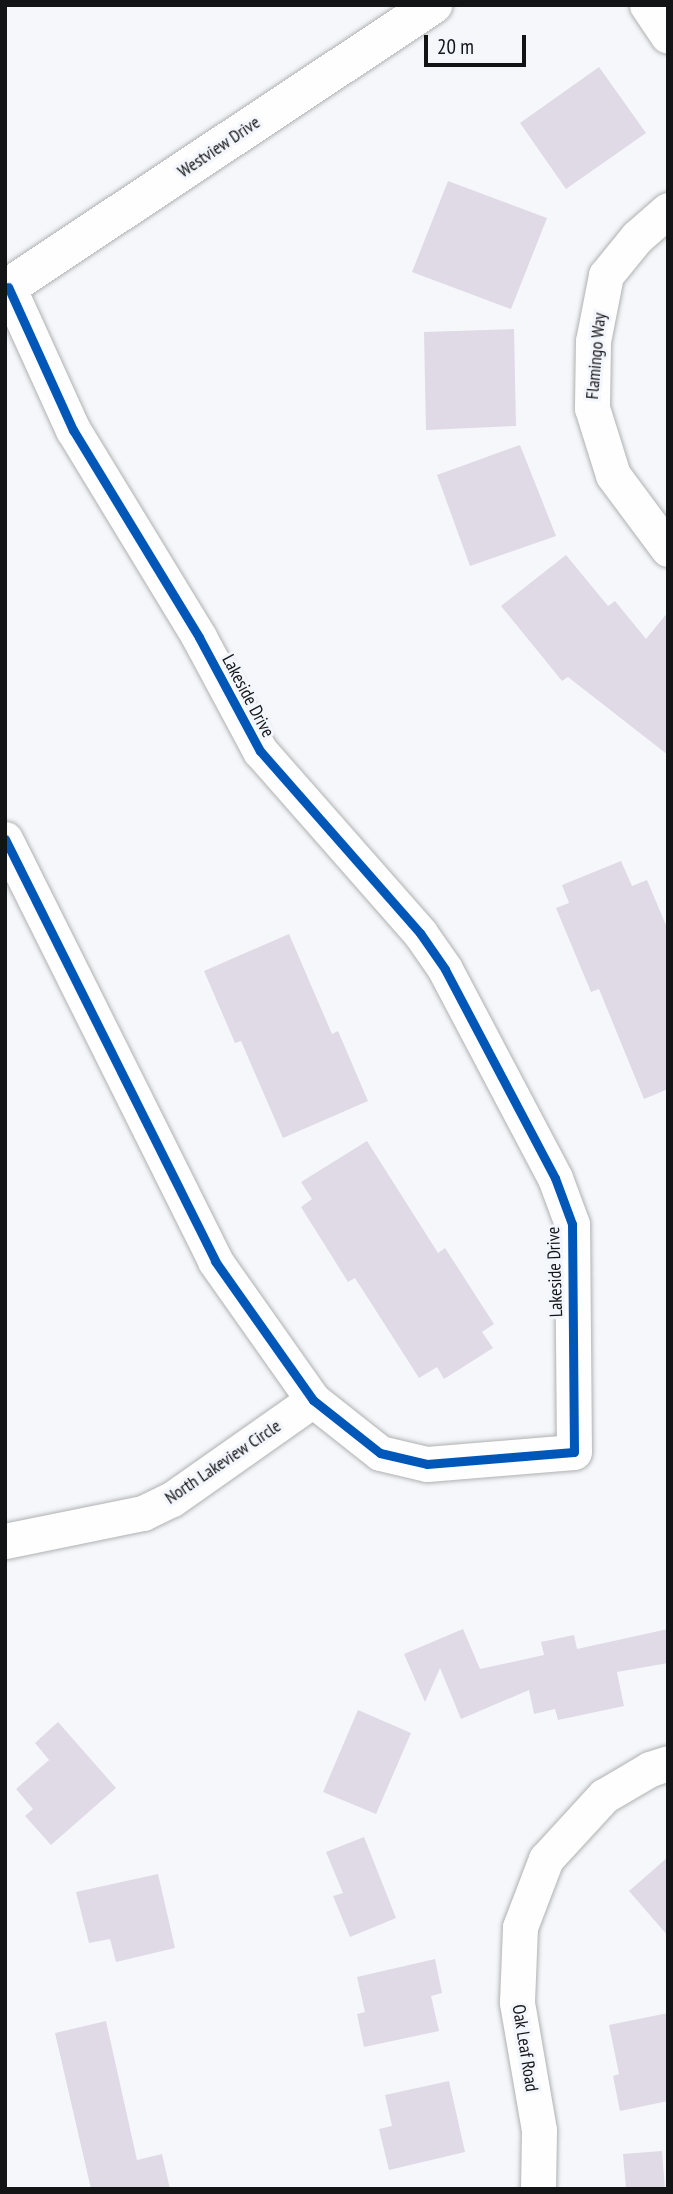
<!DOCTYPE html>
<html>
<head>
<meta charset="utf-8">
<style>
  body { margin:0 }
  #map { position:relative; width:673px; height:2194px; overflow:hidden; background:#f5f7fa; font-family:"PT Sans Narrow",sans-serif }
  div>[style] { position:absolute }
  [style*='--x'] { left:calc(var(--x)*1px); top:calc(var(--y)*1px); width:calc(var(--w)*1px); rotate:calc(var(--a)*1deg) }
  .building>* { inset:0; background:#e0dae6 }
  .roads { filter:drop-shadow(0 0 2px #afb1b2) drop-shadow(0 0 2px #afb1b2) }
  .minor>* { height:35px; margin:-17.5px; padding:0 17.5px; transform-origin:17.5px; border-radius:17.5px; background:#fefefe }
  .tertiary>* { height:38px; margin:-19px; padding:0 19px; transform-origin:19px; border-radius:19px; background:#fefefe }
  .cycleway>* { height:9px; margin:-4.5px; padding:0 4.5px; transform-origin:4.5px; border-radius:4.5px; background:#0057b8 }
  span { translate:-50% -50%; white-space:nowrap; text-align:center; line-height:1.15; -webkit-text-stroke:6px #f3f6fc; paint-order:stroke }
  .street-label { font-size:18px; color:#131416 }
  .frame { position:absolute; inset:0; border:7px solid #131416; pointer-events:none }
  .scale { position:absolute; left:424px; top:35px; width:102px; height:32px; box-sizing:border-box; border:4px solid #131416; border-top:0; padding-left:9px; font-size:21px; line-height:24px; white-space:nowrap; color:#131416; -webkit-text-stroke:5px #f3f6fc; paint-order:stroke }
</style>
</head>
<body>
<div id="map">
  <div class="building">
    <div style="clip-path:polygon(599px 67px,646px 133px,566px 189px,520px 123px)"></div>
    <div style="clip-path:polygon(448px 181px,547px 218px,511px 309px,412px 272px)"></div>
    <div style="clip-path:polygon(514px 329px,516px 426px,426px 430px,424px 332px)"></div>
    <div style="clip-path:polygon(520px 445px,556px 536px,470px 566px,437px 475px)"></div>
    <div style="clip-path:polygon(566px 555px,608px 606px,615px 601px,646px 639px,668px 612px,668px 755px,568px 677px,562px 681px,501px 606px)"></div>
    <div style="clip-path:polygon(621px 861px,632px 886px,647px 880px,668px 930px,668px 1089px,644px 1099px,599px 989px,591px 992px,556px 908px,569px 903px,562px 885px)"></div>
    <div style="clip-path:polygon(289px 934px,332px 1034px,338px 1031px,368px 1101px,283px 1138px,241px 1041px,235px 1043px,204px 971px)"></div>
    <div style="clip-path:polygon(367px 1141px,438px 1253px,445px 1248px,494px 1324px,482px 1332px,493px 1348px,444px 1379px,437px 1367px,419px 1378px,355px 1278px,348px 1282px,301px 1207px,312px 1199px,301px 1182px)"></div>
    <div style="clip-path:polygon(463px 1629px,480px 1669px,544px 1655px,541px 1642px,574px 1635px,577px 1649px,668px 1629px,668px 1663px,617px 1672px,624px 1706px,558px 1720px,555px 1709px,534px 1714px,529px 1690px,461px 1719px,440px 1668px,425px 1702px,404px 1654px)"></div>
    <div style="clip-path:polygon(358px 1710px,411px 1733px,376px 1814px,323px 1792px)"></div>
    <div style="clip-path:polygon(58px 1722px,116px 1788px,51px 1845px,25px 1816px,33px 1809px,16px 1789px,49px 1760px,35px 1743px)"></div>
    <div style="clip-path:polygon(364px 1837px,396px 1918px,350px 1937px,333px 1896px,343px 1893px,326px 1852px)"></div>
    <div style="clip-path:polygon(668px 1857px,668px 1936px,629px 1891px)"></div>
    <div style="clip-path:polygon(158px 1874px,175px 1948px,116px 1962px,110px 1939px,89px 1943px,76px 1892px)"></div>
    <div style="clip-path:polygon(435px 1959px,442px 1993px,431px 1996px,439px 2031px,364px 2047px,357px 2014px,365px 2012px,357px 1977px)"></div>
    <div style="clip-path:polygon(668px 2013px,668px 2101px,620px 2111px,613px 2076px,619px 2074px,609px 2025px)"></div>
    <div style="clip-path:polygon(106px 2021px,137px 2160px,162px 2154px,170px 2189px,91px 2189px,55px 2033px)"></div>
    <div style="clip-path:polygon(449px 2081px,465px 2152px,389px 2170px,379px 2129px,392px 2126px,385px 2095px)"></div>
    <div style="clip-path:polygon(662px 2151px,665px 2189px,626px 2189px,623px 2154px)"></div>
  </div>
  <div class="roads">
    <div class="minor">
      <div style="--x:647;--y:5;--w:37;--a:56"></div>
      <div style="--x:668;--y:210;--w:41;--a:138.9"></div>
      <div style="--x:637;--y:237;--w:49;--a:129.2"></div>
      <div style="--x:606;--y:275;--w:67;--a:101.1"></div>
      <div style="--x:593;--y:341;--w:67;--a:90.9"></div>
      <div style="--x:592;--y:408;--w:70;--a:72.6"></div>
      <div style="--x:613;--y:475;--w:92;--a:53.4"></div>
      <div style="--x:5;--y:839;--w:471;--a:63.5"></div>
      <div style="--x:215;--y:1261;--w:170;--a:54.8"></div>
      <div style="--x:313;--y:1400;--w:85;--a:38.3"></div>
      <div style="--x:380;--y:1453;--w:48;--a:13.2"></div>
      <div style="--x:427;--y:1464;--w:147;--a:-4.7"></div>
      <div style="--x:574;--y:1452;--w:228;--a:-90.5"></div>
      <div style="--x:572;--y:1224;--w:49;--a:-110.3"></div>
      <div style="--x:555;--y:1178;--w:236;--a:-117.8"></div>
      <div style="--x:445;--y:969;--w:44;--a:-124.8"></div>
      <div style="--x:420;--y:933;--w:242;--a:-131.3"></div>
      <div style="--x:260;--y:751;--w:129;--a:-118.2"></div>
      <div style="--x:199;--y:637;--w:242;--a:-121.3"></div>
      <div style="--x:73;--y:430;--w:157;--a:-114.4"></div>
      <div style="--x:5;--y:1541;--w:141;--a:-11.5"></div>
      <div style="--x:143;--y:1513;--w:32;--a:-26"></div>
      <div style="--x:172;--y:1499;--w:172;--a:-35.1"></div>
      <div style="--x:538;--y:2189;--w:59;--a:-89"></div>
      <div style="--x:539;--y:2130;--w:130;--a:-99.8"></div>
      <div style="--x:517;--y:2002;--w:75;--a:-87.7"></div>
      <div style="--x:520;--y:1927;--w:73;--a:-69.1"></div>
      <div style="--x:546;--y:1859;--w:86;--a:-47.4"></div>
      <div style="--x:604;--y:1796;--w:53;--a:-30.4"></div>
      <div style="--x:650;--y:1769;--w:19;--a:-18"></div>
    </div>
    <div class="tertiary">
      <div style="--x:5;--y:289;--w:514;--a:-33.57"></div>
    </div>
  </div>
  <div class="cycleway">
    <div style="--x:5;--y:839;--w:471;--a:63.5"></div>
    <div style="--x:215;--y:1261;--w:170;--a:54.8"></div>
    <div style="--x:313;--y:1400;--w:85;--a:38.3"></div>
    <div style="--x:380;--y:1453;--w:48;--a:13.2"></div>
    <div style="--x:427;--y:1464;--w:147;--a:-4.7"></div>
    <div style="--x:574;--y:1452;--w:228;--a:-90.5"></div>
    <div style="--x:572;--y:1224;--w:49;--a:-110.3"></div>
    <div style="--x:555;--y:1178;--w:236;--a:-117.8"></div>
    <div style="--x:445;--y:969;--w:44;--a:-124.8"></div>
    <div style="--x:420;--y:933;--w:242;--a:-131.3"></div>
    <div style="--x:260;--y:751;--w:129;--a:-118.2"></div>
    <div style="--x:199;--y:637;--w:242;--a:-121.3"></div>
    <div style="--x:73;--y:430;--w:157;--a:-114.4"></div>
  </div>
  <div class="street-label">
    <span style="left:219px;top:147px;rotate:-34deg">Westview Drive</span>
    <span style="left:596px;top:356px;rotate:-85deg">Flamingo Way</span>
    <span style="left:248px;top:696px;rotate:62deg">Lakeside Drive</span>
    <span style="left:555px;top:1272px;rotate:-92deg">Lakeside Drive</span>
    <span style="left:223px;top:1462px;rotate:-34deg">North Lakeview Circle</span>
    <span style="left:525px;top:2048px;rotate:81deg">Oak Leaf Road</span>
  </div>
  <div class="frame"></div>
  <div class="scale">20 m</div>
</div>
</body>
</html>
